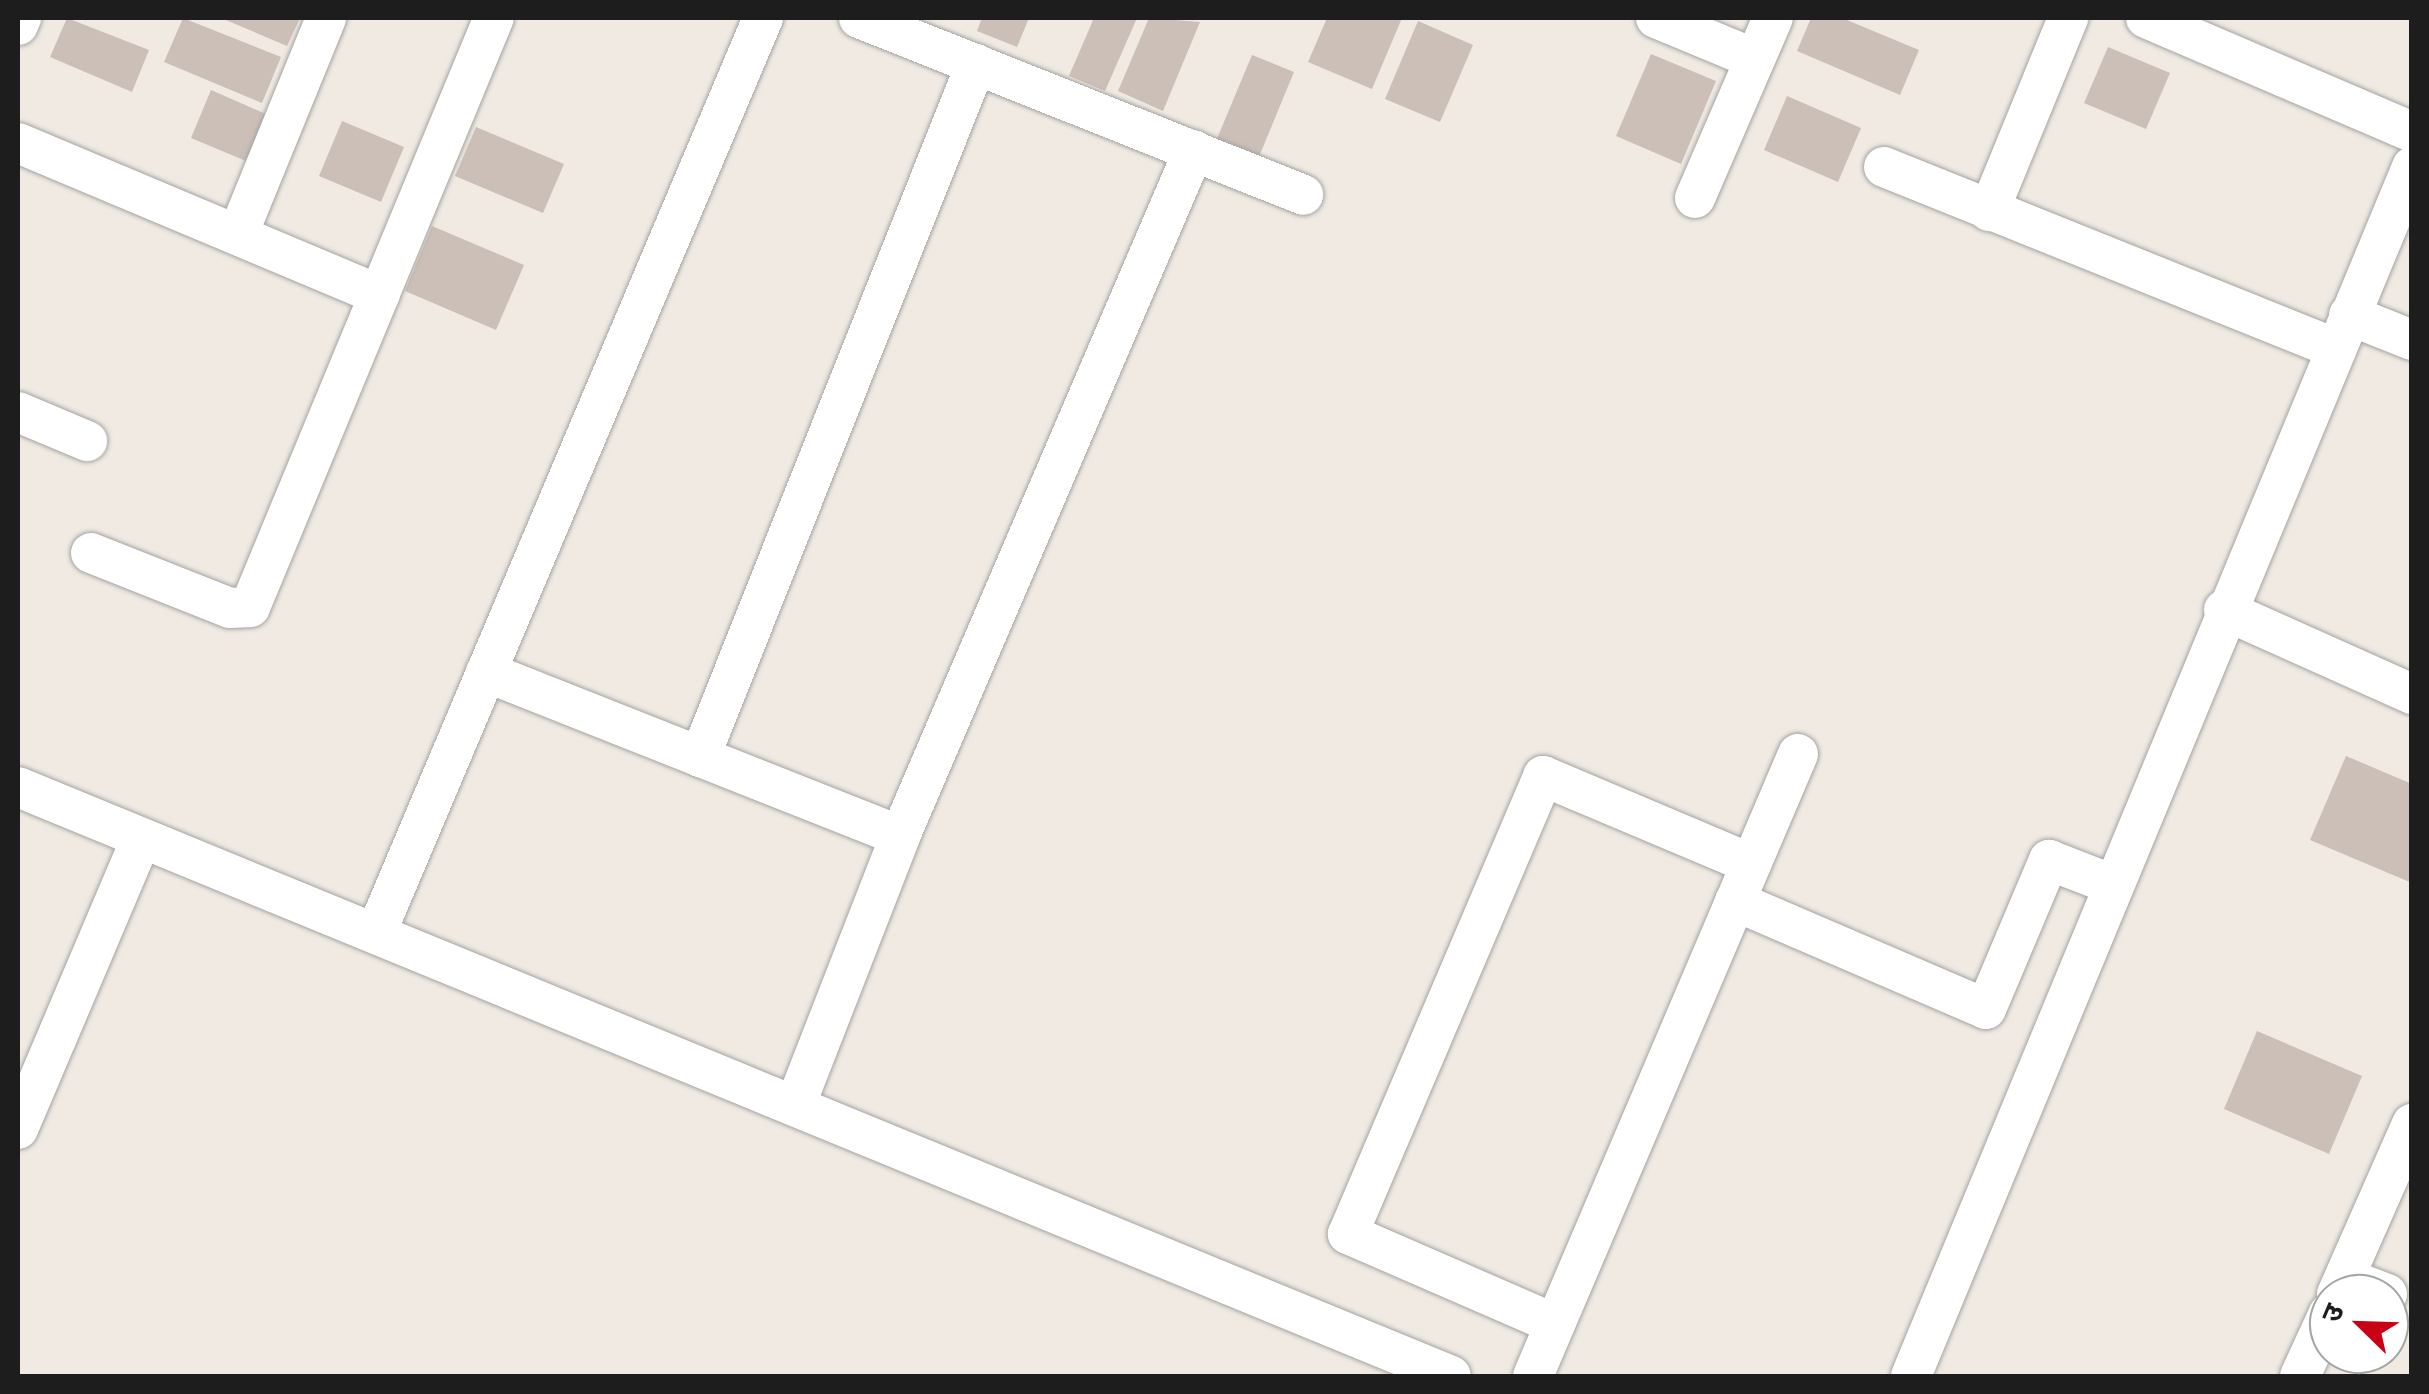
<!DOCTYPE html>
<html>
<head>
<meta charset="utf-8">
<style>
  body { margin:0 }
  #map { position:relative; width:2429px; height:1394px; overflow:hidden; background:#f0eae2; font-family:Signika,"Noto Sans Devanagari",sans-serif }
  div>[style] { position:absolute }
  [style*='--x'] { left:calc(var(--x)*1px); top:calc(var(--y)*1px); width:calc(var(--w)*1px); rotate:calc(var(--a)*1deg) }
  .building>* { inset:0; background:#ccbfb8 }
  .roads { filter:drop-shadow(0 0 2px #a4a4a4) drop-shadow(0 0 2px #a4a4a4) }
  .minor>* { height:40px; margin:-20px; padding:0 20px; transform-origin:20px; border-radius:20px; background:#fff }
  span { translate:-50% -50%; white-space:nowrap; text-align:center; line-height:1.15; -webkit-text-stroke:10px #fff; paint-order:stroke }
  .frame { position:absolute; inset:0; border:20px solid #1d1d1d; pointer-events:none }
  .north { position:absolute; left:2309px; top:1274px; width:100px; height:100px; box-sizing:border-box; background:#fff; border:2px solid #a5a5a5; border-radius:50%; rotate:293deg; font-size:28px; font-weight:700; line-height:40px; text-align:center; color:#1d1d1d }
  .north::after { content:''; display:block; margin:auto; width:35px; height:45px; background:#ca0015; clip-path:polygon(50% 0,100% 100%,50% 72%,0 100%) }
</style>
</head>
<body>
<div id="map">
  <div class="building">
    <div style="clip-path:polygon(67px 18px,149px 50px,132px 92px,50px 57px)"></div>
    <div style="clip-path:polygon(183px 18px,281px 57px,262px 103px,164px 62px)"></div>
    <div style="clip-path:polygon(221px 18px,300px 18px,287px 46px)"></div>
    <div style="clip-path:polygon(982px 18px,1029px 18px,1017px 47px,977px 31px)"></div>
    <div style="clip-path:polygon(1094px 18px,1137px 18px,1105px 91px,1069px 76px)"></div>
    <div style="clip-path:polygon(1149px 18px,1200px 22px,1163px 111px,1118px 91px)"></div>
    <div style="clip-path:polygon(1327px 18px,1402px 18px,1372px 89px,1308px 62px)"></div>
    <div style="clip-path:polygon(1811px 18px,1842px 18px,1919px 50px,1900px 95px,1797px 51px)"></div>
    <div style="clip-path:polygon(1418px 21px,1473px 45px,1440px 122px,1385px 99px)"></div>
    <div style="clip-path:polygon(2108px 47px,2170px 73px,2146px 129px,2084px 103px)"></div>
    <div style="clip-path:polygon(1651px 54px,1716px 81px,1681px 164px,1616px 136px)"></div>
    <div style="clip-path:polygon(1252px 55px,1294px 72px,1258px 159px,1216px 141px)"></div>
    <div style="clip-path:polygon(211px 90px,266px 114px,246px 161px,191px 138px)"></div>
    <div style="clip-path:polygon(1787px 96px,1861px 128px,1838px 182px,1764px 150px)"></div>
    <div style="clip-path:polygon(342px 121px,404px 147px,381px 202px,319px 176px)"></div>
    <div style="clip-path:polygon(476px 127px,564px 164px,543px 213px,455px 176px)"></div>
    <div style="clip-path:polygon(432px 226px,524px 265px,496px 330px,405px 291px)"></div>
    <div style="clip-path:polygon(2346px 756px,2412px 784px,2412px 883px,2310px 840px)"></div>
    <div style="clip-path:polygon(2257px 1031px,2362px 1076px,2329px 1154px,2224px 1109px)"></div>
  </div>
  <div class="roads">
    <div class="minor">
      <div style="--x:859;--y:18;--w:478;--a:21.7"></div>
      <div style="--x:1656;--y:18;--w:107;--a:22.5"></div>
      <div style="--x:2146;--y:18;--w:289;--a:23.2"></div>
      <div style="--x:18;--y:25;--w:8;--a:-67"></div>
      <div style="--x:18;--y:143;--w:392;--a:22.8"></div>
      <div style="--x:379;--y:295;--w:300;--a:-67.5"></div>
      <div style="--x:1884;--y:167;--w:486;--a:21.9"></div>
      <div style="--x:1695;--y:198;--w:196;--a:-66.6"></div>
      <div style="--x:1989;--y:211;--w:209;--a:-67.7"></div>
      <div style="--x:238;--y:234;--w:233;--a:-67.8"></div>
      <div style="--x:2349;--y:315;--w:68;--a:21.6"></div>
      <div style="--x:18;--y:412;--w:75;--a:22.8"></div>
      <div style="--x:91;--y:553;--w:149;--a:21.6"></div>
      <div style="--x:230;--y:608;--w:20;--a:-3"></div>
      <div style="--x:250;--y:607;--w:338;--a:-67.5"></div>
      <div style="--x:2224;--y:610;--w:206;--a:24.1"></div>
      <div style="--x:486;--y:672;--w:445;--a:21.6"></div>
      <div style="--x:700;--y:757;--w:746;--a:-68.28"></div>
      <div style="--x:18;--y:787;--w:1549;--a:22.34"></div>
      <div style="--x:1735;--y:901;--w:273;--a:23.3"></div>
      <div style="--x:1986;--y:1009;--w:162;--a:-67.1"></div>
      <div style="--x:2049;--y:860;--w:66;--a:21.2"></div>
      <div style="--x:376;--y:933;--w:993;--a:-67.07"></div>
      <div style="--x:795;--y:1106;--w:290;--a:-68.7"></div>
      <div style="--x:900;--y:836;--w:746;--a:-66.8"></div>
      <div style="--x:18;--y:1129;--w:315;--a:-67"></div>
      <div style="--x:2345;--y:1278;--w:45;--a:20.9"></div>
      <div style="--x:2337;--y:1294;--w:186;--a:-66.2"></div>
      <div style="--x:1555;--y:1324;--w:226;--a:-156.5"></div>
      <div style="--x:1348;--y:1234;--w:498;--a:-66.9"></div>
      <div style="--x:1543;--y:776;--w:226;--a:22.9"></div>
      <div style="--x:1533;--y:1376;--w:676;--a:-66.92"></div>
      <div style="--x:1911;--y:1376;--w:1309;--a:-67.49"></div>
      <div style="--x:2300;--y:1376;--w:69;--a:-65.3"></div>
    </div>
  </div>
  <div class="frame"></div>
  <div class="north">उ</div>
</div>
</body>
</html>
